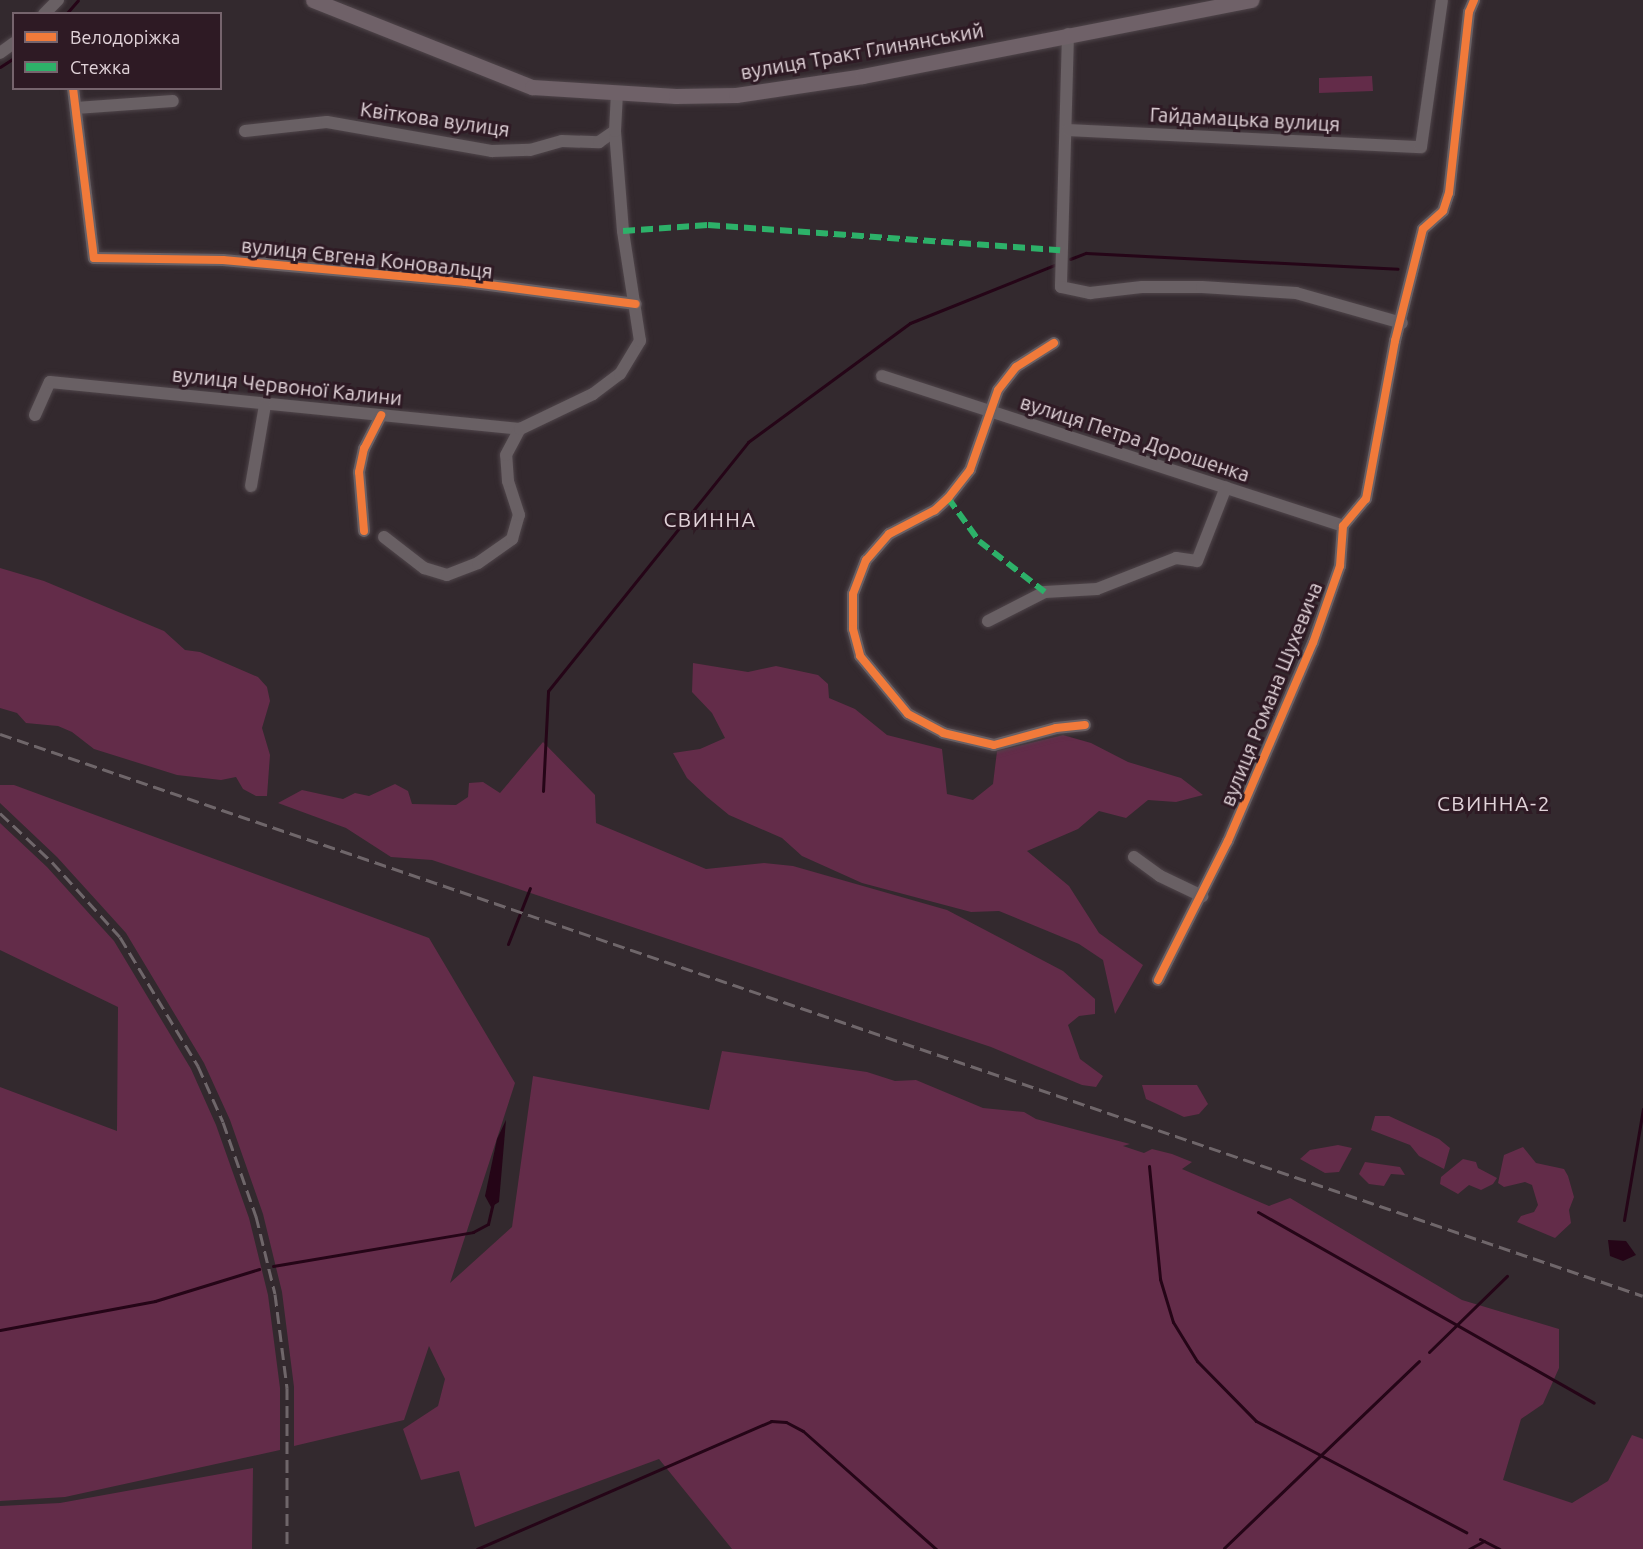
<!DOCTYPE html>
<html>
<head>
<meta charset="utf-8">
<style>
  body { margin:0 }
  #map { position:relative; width:1643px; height:1549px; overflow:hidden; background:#33292e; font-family:Ubuntu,sans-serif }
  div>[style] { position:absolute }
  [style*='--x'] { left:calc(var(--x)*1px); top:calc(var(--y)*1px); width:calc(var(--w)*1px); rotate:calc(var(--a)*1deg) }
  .green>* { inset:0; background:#632c49 }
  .water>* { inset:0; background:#250517 }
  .stream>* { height:3px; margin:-1.5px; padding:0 1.5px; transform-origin:1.5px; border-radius:1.5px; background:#250517 }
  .roads { filter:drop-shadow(0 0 2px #4f454a) drop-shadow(0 0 2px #4f454a) }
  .minor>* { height:12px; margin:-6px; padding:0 6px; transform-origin:6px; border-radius:6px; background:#696064 }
  .major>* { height:15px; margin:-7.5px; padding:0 7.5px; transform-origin:7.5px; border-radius:7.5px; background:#6f6168 }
  .rail>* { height:3px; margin-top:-1.5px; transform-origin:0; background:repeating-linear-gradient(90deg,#6f666a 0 12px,transparent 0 18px) }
  .quiet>* { height:6px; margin-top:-3px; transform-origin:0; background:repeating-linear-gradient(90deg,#2db169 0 12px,transparent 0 18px) }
  .cycleway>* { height:8px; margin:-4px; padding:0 4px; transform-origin:4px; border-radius:4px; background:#f17a3a }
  span { translate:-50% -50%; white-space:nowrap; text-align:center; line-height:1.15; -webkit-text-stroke:6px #2e1a24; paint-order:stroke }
  .street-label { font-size:20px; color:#e2d4da }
  .neighbourhood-label { font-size:21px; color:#e2d4da; letter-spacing:1.5px }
  .legend { position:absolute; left:12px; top:12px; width:210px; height:78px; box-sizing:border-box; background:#2e1a24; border:2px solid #76646d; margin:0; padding:8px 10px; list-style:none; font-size:18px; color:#e2d4da }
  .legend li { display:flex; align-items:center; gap:12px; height:30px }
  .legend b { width:30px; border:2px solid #76646d }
</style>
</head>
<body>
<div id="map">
  <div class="green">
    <div style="clip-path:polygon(1372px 76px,1373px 91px,1319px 93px,1319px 78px)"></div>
    <div style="clip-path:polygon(0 568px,44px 581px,164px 631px,185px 650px,200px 652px,258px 677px,267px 687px,270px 701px,262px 728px,270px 755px,267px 796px,256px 796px,243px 789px,236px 777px,221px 780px,177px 775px,94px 749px,72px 732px,58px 726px,26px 723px,17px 713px,0 708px)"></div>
    <div style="clip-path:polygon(693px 663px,748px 672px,776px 666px,818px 675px,828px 684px,829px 698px,855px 709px,887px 735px,942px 749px,947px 794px,973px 800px,993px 784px,997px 751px,1063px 735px,1091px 743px,1128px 762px,1181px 778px,1203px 795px,1176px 802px,1148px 800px,1126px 818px,1099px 811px,1078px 829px,1027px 851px,1069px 886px,1099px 933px,1143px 965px,1115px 1014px,1103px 960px,1079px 944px,999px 911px,971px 912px,862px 883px,802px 856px,782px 838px,729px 815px,707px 797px,687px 778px,673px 753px,700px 749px,725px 738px,712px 713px,692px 692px)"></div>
    <div style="clip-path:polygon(543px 742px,595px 795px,596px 823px,706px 869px,764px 863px,793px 866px,947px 910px,1063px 971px,1095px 999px,1095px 1014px,1079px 1016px,1068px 1025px,1080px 1059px,1103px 1076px,1096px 1087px,1082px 1085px,991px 1047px,432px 860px,391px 857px,346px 828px,278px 803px,302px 790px,343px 799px,355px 793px,369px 796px,395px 784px,408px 791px,412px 804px,456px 805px,468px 797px,469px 783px,483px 782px,500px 793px)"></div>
    <div style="clip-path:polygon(0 785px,14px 785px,429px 938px,515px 1083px,450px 1283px,512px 1227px,533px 1076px,709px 1110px,722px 1051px,867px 1072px,895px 1081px,916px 1080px,983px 1108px,1024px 1112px,1036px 1119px,1130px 1144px,1123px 1146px,1144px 1153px,1152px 1149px,1172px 1154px,1192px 1162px,1182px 1169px,1269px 1206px,1290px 1198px,1462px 1300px,1559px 1329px,1559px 1368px,1543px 1404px,1521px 1419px,1503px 1480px,1572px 1503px,1608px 1481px,1632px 1435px,1643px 1439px,1643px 1549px,732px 1549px,659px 1459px,475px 1527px,459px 1471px,421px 1480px,403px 1429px,438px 1406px,445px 1379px,429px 1346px,404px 1420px,294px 1446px,294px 1387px,282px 1292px,263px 1214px,230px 1120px,204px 1063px,126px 933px,57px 857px,0 803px)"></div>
    <div style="clip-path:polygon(0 823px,47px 867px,114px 941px,191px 1069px,216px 1125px,249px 1218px,268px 1295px,280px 1388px,280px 1450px,65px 1497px,0 1501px,0 1087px,117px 1131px,118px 1007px,0 950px)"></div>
    <div style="clip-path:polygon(1142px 1085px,1197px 1085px,1208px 1104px,1199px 1114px,1184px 1117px,1146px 1099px)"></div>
    <div style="clip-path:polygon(1375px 1116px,1389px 1116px,1439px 1139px,1450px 1148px,1444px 1169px,1419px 1156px,1410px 1145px,1371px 1130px)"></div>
    <div style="clip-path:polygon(1338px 1145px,1352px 1148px,1339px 1172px,1325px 1173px,1300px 1159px,1310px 1150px)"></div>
    <div style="clip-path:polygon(1523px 1147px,1536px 1163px,1564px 1169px,1568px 1176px,1574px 1197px,1569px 1210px,1571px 1223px,1555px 1238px,1517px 1222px,1521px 1216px,1534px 1212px,1538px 1205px,1532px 1185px,1525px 1182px,1504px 1187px,1498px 1183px,1504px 1155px)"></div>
    <div style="clip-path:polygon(1463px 1159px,1476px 1162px,1478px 1168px,1497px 1178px,1493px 1184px,1481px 1190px,1469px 1185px,1458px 1194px,1440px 1184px,1441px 1177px)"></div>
    <div style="clip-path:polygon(1365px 1162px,1400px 1167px,1405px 1175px,1391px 1174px,1384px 1186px,1369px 1184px,1359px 1174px)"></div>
    <div style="clip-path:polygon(253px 1468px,252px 1549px,0 1549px,0 1506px,60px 1503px)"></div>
  </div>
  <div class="water">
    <div style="clip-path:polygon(506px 1120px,499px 1202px,491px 1207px,485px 1196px,497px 1139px)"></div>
    <div style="clip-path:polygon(1608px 1240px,1626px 1241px,1636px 1255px,1623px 1261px,1610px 1256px)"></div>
  </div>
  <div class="stream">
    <div style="--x:66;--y:14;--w:18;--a:-49"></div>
    <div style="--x:0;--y:67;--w:17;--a:-33"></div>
    <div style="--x:1070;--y:259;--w:17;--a:-21"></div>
    <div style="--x:1086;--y:253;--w:312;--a:2.9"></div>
    <div style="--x:543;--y:791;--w:100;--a:-87.1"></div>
    <div style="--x:548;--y:691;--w:319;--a:-51.2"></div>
    <div style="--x:748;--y:442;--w:201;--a:-36.3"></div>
    <div style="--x:910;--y:323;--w:158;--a:-21.9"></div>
    <div style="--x:508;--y:944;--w:60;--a:-68.6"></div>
    <div style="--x:1149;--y:1166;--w:114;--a:84.4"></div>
    <div style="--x:1160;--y:1279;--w:45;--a:73.2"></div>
    <div style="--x:1173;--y:1322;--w:46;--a:58.4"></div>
    <div style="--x:1197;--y:1361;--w:84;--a:45.5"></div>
    <div style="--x:1256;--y:1421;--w:238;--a:27.9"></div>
    <div style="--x:1258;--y:1212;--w:386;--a:29.6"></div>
    <div style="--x:1624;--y:1220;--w:113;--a:-80.3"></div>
    <div style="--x:273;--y:1266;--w:203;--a:-9.6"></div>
    <div style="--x:473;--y:1232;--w:17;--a:-28"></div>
    <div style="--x:488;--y:1224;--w:23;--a:-77"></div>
    <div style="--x:0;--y:1330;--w:158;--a:-10.6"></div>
    <div style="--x:155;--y:1301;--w:109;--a:-17.1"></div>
    <div style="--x:1429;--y:1352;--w:109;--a:-44.3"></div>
    <div style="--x:1480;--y:1539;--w:22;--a:27"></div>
    <div style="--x:1224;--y:1548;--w:270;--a:-43.8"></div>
    <div style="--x:477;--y:1549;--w:321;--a:-23.5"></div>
    <div style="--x:771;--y:1421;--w:15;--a:4"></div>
    <div style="--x:786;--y:1422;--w:19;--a:28"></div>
    <div style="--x:803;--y:1431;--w:178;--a:41.6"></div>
    <div style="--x:1469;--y:1549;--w:17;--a:-28"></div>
  </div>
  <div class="roads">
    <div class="minor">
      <div style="--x:44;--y:14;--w:20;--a:-45"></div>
      <div style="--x:1068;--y:34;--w:253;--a:91.6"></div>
      <div style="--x:1061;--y:287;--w:30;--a:12"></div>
      <div style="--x:1090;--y:293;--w:52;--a:-6.6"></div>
      <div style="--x:1142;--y:287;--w:60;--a:0"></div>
      <div style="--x:1202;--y:287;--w:94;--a:3.7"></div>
      <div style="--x:1296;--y:293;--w:110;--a:15.8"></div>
      <div style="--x:0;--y:53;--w:17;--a:-36"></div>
      <div style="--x:73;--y:88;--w:171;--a:83"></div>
      <div style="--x:94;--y:258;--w:129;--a:0.9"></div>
      <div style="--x:223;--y:260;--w:244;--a:5.2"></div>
      <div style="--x:466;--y:282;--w:171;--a:7.4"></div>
      <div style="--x:76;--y:108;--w:97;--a:-4.1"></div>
      <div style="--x:1068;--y:130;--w:353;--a:2.8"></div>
      <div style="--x:1421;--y:147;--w:148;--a:-81.9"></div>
      <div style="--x:245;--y:131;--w:82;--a:-6.3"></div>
      <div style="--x:327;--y:122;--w:168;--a:10"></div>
      <div style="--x:492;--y:151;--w:38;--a:-2"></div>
      <div style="--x:530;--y:150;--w:33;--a:-16"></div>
      <div style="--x:562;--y:141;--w:37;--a:2"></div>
      <div style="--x:599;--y:142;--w:19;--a:-35"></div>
      <div style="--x:1054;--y:343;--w:45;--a:147.7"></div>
      <div style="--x:1016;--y:367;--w:29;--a:128"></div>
      <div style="--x:998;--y:390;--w:85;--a:109.3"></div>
      <div style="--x:970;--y:470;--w:36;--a:128"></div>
      <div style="--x:948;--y:498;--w:18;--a:137"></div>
      <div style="--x:935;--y:510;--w:52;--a:152.4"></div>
      <div style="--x:889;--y:534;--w:35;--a:131"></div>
      <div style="--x:866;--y:560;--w:36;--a:111"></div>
      <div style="--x:853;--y:594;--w:35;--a:90"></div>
      <div style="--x:853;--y:629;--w:28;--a:75"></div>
      <div style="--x:860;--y:656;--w:75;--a:50.4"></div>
      <div style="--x:908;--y:714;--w:40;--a:28"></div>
      <div style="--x:943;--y:733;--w:52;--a:13.2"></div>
      <div style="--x:994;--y:745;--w:64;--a:-15.3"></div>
      <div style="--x:1056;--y:728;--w:29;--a:-6"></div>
      <div style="--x:882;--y:376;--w:485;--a:18"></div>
      <div style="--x:35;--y:415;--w:36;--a:-66"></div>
      <div style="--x:50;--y:382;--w:472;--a:5.7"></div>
      <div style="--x:251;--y:486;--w:82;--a:-80.2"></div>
      <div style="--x:364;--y:531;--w:59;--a:-94.8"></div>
      <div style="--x:359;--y:472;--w:24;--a:-78"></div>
      <div style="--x:364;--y:449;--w:38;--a:-63"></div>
      <div style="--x:384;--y:537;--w:51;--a:37.8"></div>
      <div style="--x:424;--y:568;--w:24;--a:17"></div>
      <div style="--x:447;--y:575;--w:33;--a:-21"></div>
      <div style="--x:478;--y:563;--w:42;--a:-35.2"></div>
      <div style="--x:512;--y:539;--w:25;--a:-74"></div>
      <div style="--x:519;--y:515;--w:36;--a:-108"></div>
      <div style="--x:508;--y:481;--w:26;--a:-94"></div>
      <div style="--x:506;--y:455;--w:30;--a:-62"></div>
      <div style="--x:520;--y:429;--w:81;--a:-25.6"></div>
      <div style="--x:593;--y:394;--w:34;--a:-37"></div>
      <div style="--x:620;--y:374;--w:39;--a:-59"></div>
      <div style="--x:640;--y:341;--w:111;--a:-98.8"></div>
      <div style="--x:623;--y:231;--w:100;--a:-94.6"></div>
      <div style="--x:615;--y:131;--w:37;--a:-87"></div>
      <div style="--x:988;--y:621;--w:64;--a:-27"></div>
      <div style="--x:1045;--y:592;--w:52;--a:-3.3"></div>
      <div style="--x:1097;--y:589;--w:85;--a:-21.4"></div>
      <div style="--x:1176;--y:558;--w:21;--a:8"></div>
      <div style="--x:1197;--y:561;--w:79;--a:-68.6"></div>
      <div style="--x:1134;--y:857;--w:32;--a:36"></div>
      <div style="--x:1160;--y:876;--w:47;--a:25.5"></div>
      <div style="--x:1158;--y:980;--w:156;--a:-63.3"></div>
      <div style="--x:1228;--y:841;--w:215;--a:-66.8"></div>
      <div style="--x:1313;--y:643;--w:82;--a:-70.7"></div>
      <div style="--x:1340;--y:566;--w:40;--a:-85.7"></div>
      <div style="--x:1343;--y:526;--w:35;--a:-50"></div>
      <div style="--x:1366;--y:499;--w:161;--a:-79.6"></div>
      <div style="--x:1395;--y:341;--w:115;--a:-76"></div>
      <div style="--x:1423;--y:229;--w:27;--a:-42"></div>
      <div style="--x:1443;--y:211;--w:19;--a:-72"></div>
      <div style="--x:1449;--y:193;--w:182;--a:-83.7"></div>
      <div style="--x:1469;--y:12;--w:13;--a:-67"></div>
    </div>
    <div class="major">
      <div style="--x:313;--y:0;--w:236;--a:21.7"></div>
      <div style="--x:532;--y:87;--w:144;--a:3.6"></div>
      <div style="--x:676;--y:96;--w:60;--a:-1"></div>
      <div style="--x:736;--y:95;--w:128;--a:-8.5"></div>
      <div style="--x:863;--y:76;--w:396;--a:-11.1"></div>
    </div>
  </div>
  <div class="rail">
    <div style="--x:0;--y:734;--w:1736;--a:18.88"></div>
    <div style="--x:0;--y:813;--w:71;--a:43.3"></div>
    <div style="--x:52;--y:862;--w:101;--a:47.8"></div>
    <div style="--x:120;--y:937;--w:151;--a:58.8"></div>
    <div style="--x:198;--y:1066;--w:61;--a:65.9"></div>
    <div style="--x:223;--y:1122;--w:100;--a:70.7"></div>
    <div style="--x:256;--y:1216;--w:80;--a:76.3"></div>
    <div style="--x:275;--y:1294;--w:95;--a:82.7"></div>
    <div style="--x:287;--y:1388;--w:161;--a:90"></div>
  </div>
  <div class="quiet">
    <div style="--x:623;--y:231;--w:85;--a:-4"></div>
    <div style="--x:708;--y:225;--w:353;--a:4.1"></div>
    <div style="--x:948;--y:498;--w:53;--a:54.2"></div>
    <div style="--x:979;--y:541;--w:83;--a:37.7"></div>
  </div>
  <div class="cycleway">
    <div style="--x:73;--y:88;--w:171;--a:83"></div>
    <div style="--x:94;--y:258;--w:129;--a:0.9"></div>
    <div style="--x:223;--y:260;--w:244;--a:5.2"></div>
    <div style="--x:466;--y:282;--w:171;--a:7.4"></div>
    <div style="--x:1054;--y:343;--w:45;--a:147.7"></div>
    <div style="--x:1016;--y:367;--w:29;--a:128"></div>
    <div style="--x:998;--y:390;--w:85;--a:109.3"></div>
    <div style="--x:970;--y:470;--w:36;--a:128"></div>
    <div style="--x:948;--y:498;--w:18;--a:137"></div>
    <div style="--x:935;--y:510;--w:52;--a:152.4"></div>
    <div style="--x:889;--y:534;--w:35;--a:131"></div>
    <div style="--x:866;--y:560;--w:36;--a:111"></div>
    <div style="--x:853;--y:594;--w:35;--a:90"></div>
    <div style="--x:853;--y:629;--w:28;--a:75"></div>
    <div style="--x:860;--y:656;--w:75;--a:50.4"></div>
    <div style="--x:908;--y:714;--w:40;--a:28"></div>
    <div style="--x:943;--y:733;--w:52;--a:13.2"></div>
    <div style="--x:994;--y:745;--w:64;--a:-15.3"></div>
    <div style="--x:1056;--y:728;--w:29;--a:-6"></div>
    <div style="--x:364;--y:531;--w:59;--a:-94.8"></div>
    <div style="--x:359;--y:472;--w:24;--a:-78"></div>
    <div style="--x:364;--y:449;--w:38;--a:-63"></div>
    <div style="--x:1158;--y:980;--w:156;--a:-63.3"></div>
    <div style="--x:1228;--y:841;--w:215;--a:-66.8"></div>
    <div style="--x:1313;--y:643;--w:82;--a:-70.7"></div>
    <div style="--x:1340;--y:566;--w:40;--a:-85.7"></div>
    <div style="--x:1343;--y:526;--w:35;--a:-50"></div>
    <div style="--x:1366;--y:499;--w:161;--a:-79.6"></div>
    <div style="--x:1395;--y:341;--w:115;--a:-76"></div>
    <div style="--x:1423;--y:229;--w:27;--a:-42"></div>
    <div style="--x:1443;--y:211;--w:19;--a:-72"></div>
    <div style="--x:1449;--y:193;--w:182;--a:-83.7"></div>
    <div style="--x:1469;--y:12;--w:13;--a:-67"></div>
  </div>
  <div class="street-label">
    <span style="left:862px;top:51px;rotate:-10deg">вулиця Тракт Глинянський</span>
    <span style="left:435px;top:119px;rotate:8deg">Квіткова вулиця</span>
    <span style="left:1245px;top:119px;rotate:3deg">Гайдамацька вулиця</span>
    <span style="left:367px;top:258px;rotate:6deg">вулиця Євгена Коновальця</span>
    <span style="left:287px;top:386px;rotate:6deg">вулиця Червоної Калини</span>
    <span style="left:1135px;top:438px;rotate:18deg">вулиця Петра Дорошенка</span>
    <span style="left:1271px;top:694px;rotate:-68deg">вулиця Романа Шухевича</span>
  </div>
  <div class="neighbourhood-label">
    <span style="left:710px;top:519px">СВИННА</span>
    <span style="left:1494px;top:803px">СВИННА-2</span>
  </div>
  <ul class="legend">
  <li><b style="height:8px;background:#f17a3a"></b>Велодоріжка</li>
  <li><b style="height:8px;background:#2db169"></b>Стежка</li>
  </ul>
</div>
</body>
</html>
